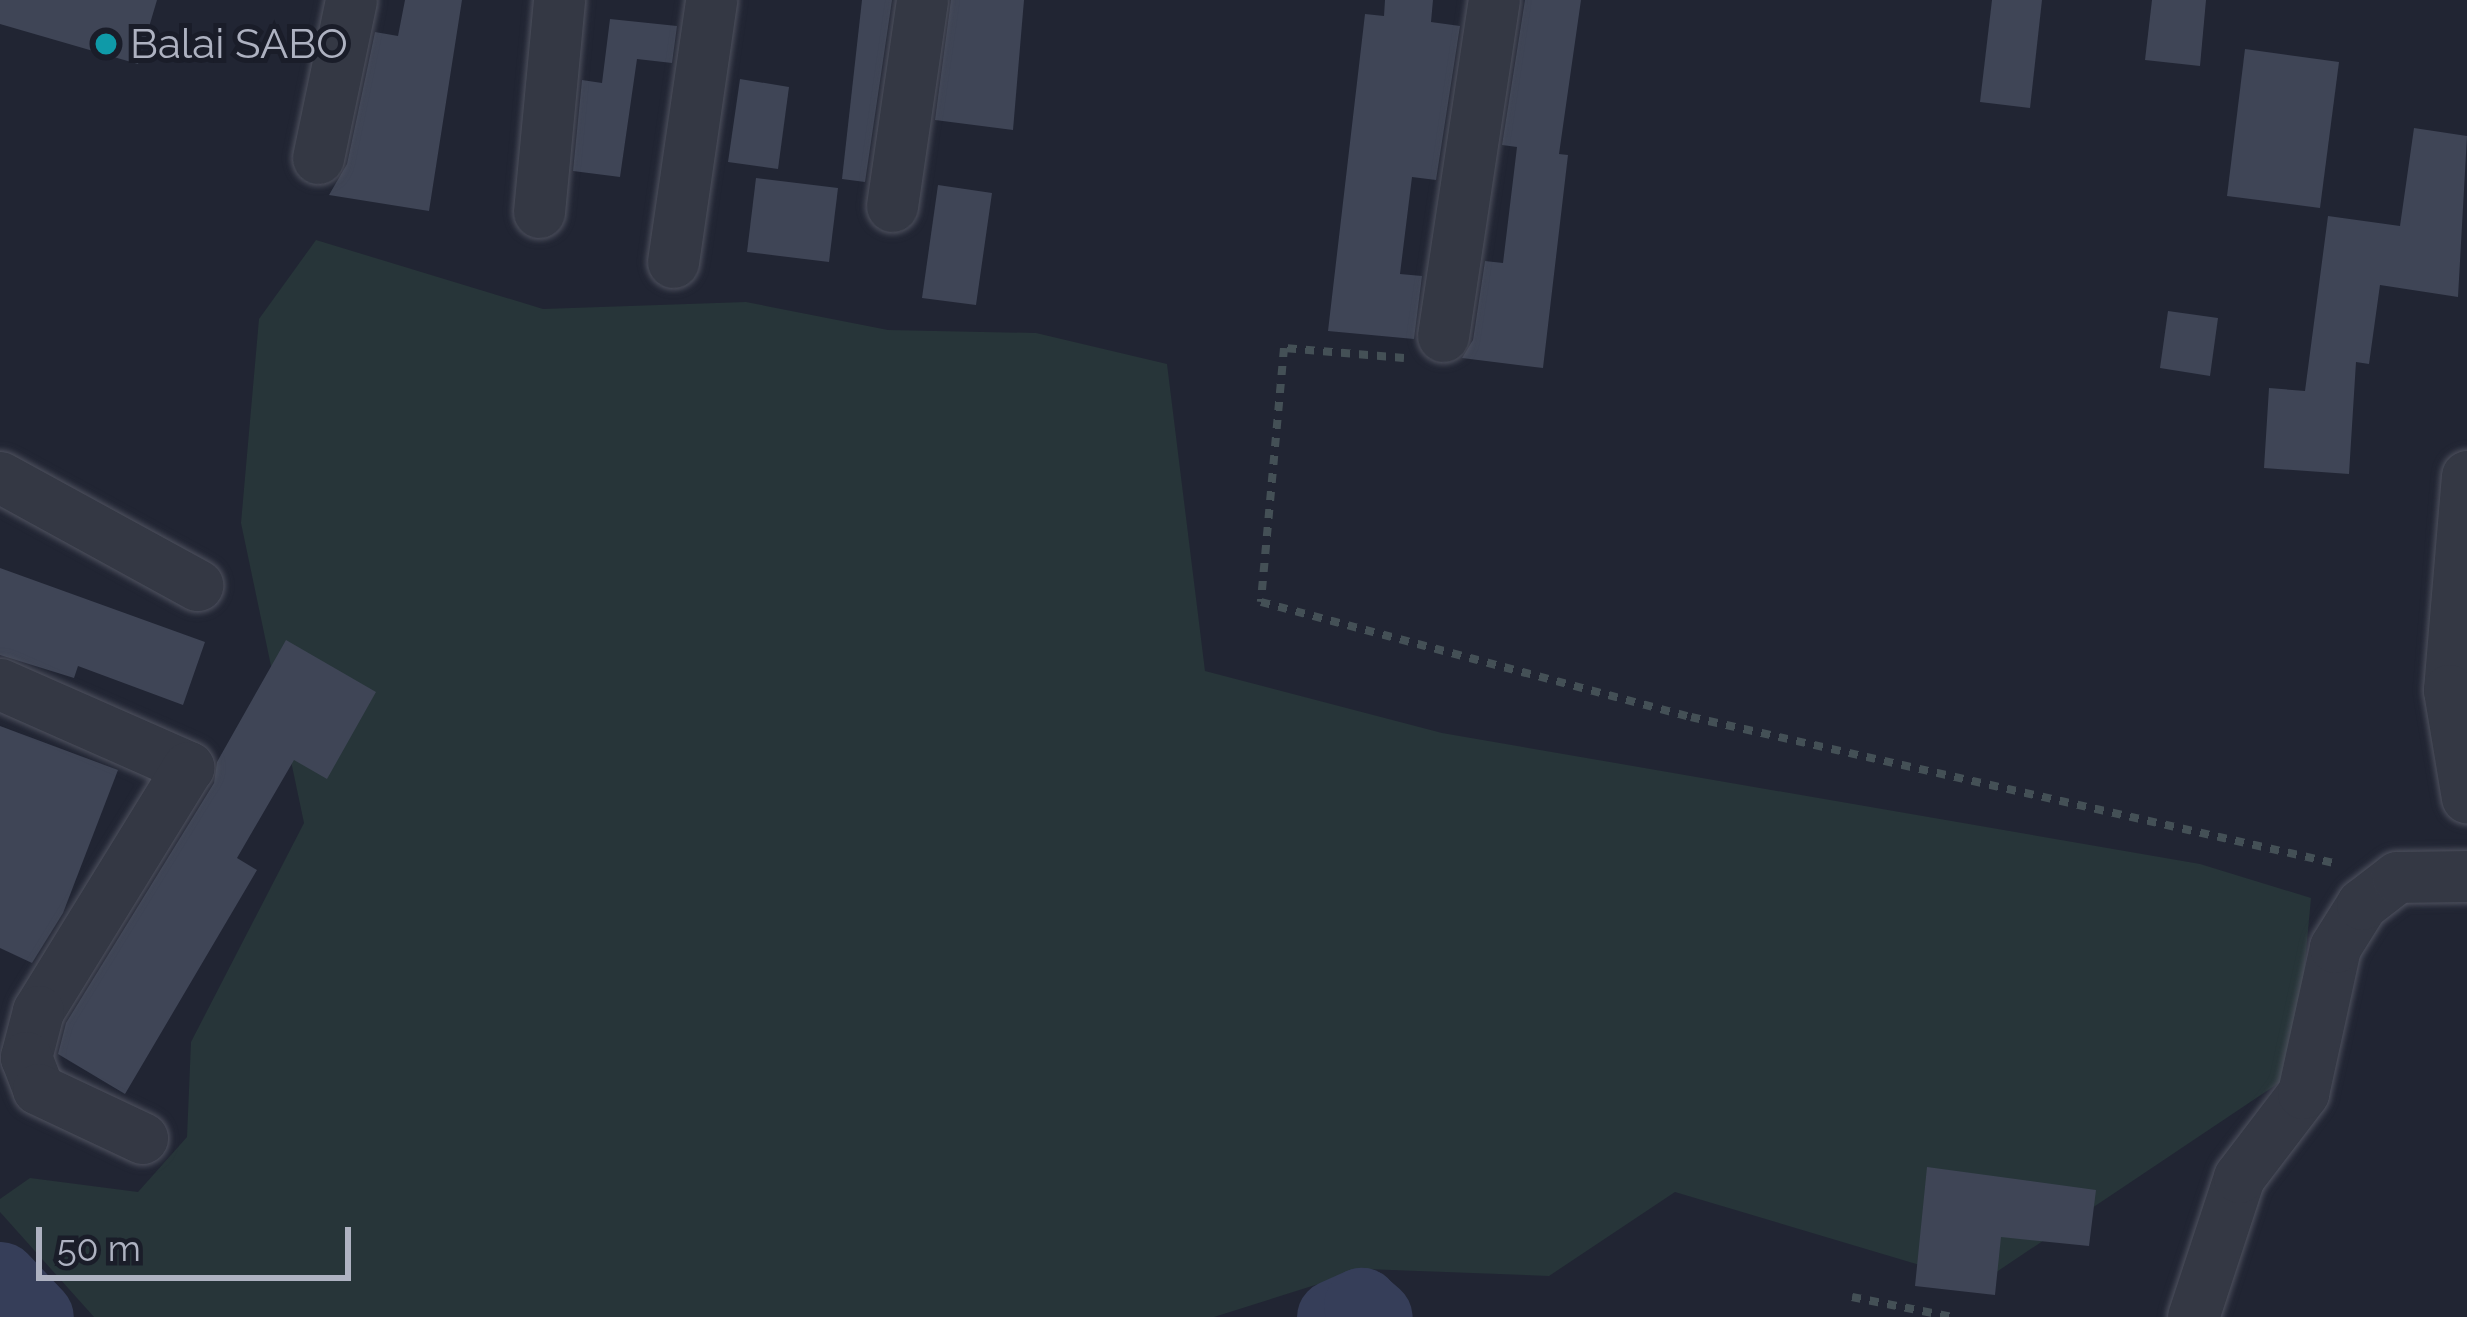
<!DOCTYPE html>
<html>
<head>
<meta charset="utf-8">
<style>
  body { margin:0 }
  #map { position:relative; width:2467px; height:1317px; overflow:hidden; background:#212533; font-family:Raleway,sans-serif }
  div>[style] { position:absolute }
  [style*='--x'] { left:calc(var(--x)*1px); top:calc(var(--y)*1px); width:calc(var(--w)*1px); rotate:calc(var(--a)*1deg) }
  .green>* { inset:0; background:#273539 }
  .river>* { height:75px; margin:-37.5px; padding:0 37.5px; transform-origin:37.5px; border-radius:37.5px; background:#363e59 }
  .building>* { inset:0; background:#3f4556 }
  .path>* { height:8px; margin-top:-4px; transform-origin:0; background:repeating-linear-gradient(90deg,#445056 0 9px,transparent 0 18px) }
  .roads { filter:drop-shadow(0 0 3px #4f525f) drop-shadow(0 0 3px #4f525f) }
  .minor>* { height:51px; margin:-25.5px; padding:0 25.5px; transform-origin:25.5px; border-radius:25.5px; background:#343844 }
  .dots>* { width:33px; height:33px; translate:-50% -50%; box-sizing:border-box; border:6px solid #1a1d29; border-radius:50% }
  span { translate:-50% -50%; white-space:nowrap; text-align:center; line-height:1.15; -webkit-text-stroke:10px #1a1d29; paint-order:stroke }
  .poi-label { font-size:42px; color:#aeb2c1 }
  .left { translate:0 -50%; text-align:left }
  .scale { position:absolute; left:36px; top:1227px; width:315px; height:54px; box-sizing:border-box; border:6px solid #aeb2c1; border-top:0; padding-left:15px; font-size:36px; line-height:42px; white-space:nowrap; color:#aeb2c1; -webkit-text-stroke:9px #1a1d29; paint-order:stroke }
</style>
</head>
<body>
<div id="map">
  <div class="green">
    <div style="clip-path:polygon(316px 240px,543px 309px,746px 302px,888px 330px,1036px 333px,1167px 364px,1205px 671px,1442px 733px,2200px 864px,2311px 898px,2295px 1072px,1980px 1283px,1675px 1192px,1549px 1276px,1366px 1269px,1214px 1317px,94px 1317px,0 1212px,0 1199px,30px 1178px,138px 1192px,187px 1137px,191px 1042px,304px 823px,241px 523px,259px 319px)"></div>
  </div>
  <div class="river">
    <div style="--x:0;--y:1279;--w:52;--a:46.5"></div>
    <div style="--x:1334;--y:1317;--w:30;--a:-24"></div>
    <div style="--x:1361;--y:1305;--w:18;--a:41"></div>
  </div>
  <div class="building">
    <div style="clip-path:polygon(0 0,157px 0,138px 64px,0 24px)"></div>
    <div style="clip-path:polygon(405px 0,462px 0,429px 211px,329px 195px,347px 164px,375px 32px,398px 36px)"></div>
    <div style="clip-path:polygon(862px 0,892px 0,865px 182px,842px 179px)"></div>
    <div style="clip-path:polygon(951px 0,1024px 0,1013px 130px,935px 120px)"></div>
    <div style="clip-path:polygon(1385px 0,1433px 0,1431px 22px,1460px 26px,1436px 180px,1412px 177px,1400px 274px,1422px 276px,1414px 339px,1328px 331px,1365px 14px,1384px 16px)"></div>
    <div style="clip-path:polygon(1525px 0,1581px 0,1559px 154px,1568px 155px,1543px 368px,1462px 358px,1473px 340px,1485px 261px,1503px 263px,1517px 147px,1502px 145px)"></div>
    <div style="clip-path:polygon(1992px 0,2042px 0,2030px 108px,1980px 102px)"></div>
    <div style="clip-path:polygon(2152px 0,2206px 0,2200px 66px,2145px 60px)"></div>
    <div style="clip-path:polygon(610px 19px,677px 26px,672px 63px,637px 59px,620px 177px,573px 171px,582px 80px,602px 83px)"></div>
    <div style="clip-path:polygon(2245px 49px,2339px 62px,2320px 208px,2227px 196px)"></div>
    <div style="clip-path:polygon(740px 79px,789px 87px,778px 169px,728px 162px)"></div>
    <div style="clip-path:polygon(2414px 128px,2467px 136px,2458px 297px,2380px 285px,2369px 364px,2356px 362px,2349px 474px,2264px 468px,2269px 388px,2305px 391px,2328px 216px,2400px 226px)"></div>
    <div style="clip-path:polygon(756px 178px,838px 188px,829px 262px,747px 252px)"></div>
    <div style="clip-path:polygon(938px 185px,992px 193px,976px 305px,922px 298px)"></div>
    <div style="clip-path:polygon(2168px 311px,2218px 318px,2210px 376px,2160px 368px)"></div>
    <div style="clip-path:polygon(0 568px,205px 642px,183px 705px,78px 666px,74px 678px,0 655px)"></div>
    <div style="clip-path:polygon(286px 640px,376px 692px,327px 779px,294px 760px,237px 858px,257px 870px,125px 1094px,58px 1054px,66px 1023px,214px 783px,217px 762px)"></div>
    <div style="clip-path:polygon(0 726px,118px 770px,63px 913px,32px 963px,0 948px)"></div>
    <div style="clip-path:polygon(1927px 1167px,2096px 1190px,2089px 1246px,2001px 1237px,1995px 1295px,1915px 1286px)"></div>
  </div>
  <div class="path">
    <div style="--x:1404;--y:358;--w:120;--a:-175.2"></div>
    <div style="--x:1284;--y:348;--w:255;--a:95.2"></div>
    <div style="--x:1261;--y:602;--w:445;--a:15"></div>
    <div style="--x:1691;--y:717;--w:663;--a:12.8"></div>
    <div style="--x:1852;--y:1297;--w:102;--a:11.3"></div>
  </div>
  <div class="roads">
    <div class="minor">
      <div style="--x:318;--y:158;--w:161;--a:-78.2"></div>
      <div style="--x:892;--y:206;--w:208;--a:-81.7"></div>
      <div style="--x:539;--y:212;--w:213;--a:-84.6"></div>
      <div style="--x:673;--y:262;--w:265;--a:-81.7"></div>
      <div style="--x:1443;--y:336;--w:340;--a:-81.4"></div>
      <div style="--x:2467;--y:476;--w:215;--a:94.8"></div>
      <div style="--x:2449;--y:690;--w:109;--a:80.5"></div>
      <div style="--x:0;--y:477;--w:225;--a:28.7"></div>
      <div style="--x:0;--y:684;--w:206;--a:23.8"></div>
      <div style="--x:188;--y:767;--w:286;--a:121.6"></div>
      <div style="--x:38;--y:1011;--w:48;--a:104.6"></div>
      <div style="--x:26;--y:1057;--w:34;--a:69"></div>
      <div style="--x:38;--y:1089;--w:115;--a:25.2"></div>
      <div style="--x:2193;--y:1317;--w:147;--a:-71.8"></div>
      <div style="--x:2239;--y:1177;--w:106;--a:-52.7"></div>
      <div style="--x:2303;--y:1093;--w:149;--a:-77.6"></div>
      <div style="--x:2335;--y:947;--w:51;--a:-57.9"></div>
      <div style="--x:2362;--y:904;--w:44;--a:-37.6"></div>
      <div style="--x:2397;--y:877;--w:70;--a:-0.8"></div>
    </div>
  </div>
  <div class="dots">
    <div style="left:106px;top:44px;background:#0f9aa8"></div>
  </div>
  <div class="poi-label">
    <span class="left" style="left:130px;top:44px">Balai SABO</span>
  </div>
  <div class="scale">50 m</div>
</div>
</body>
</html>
